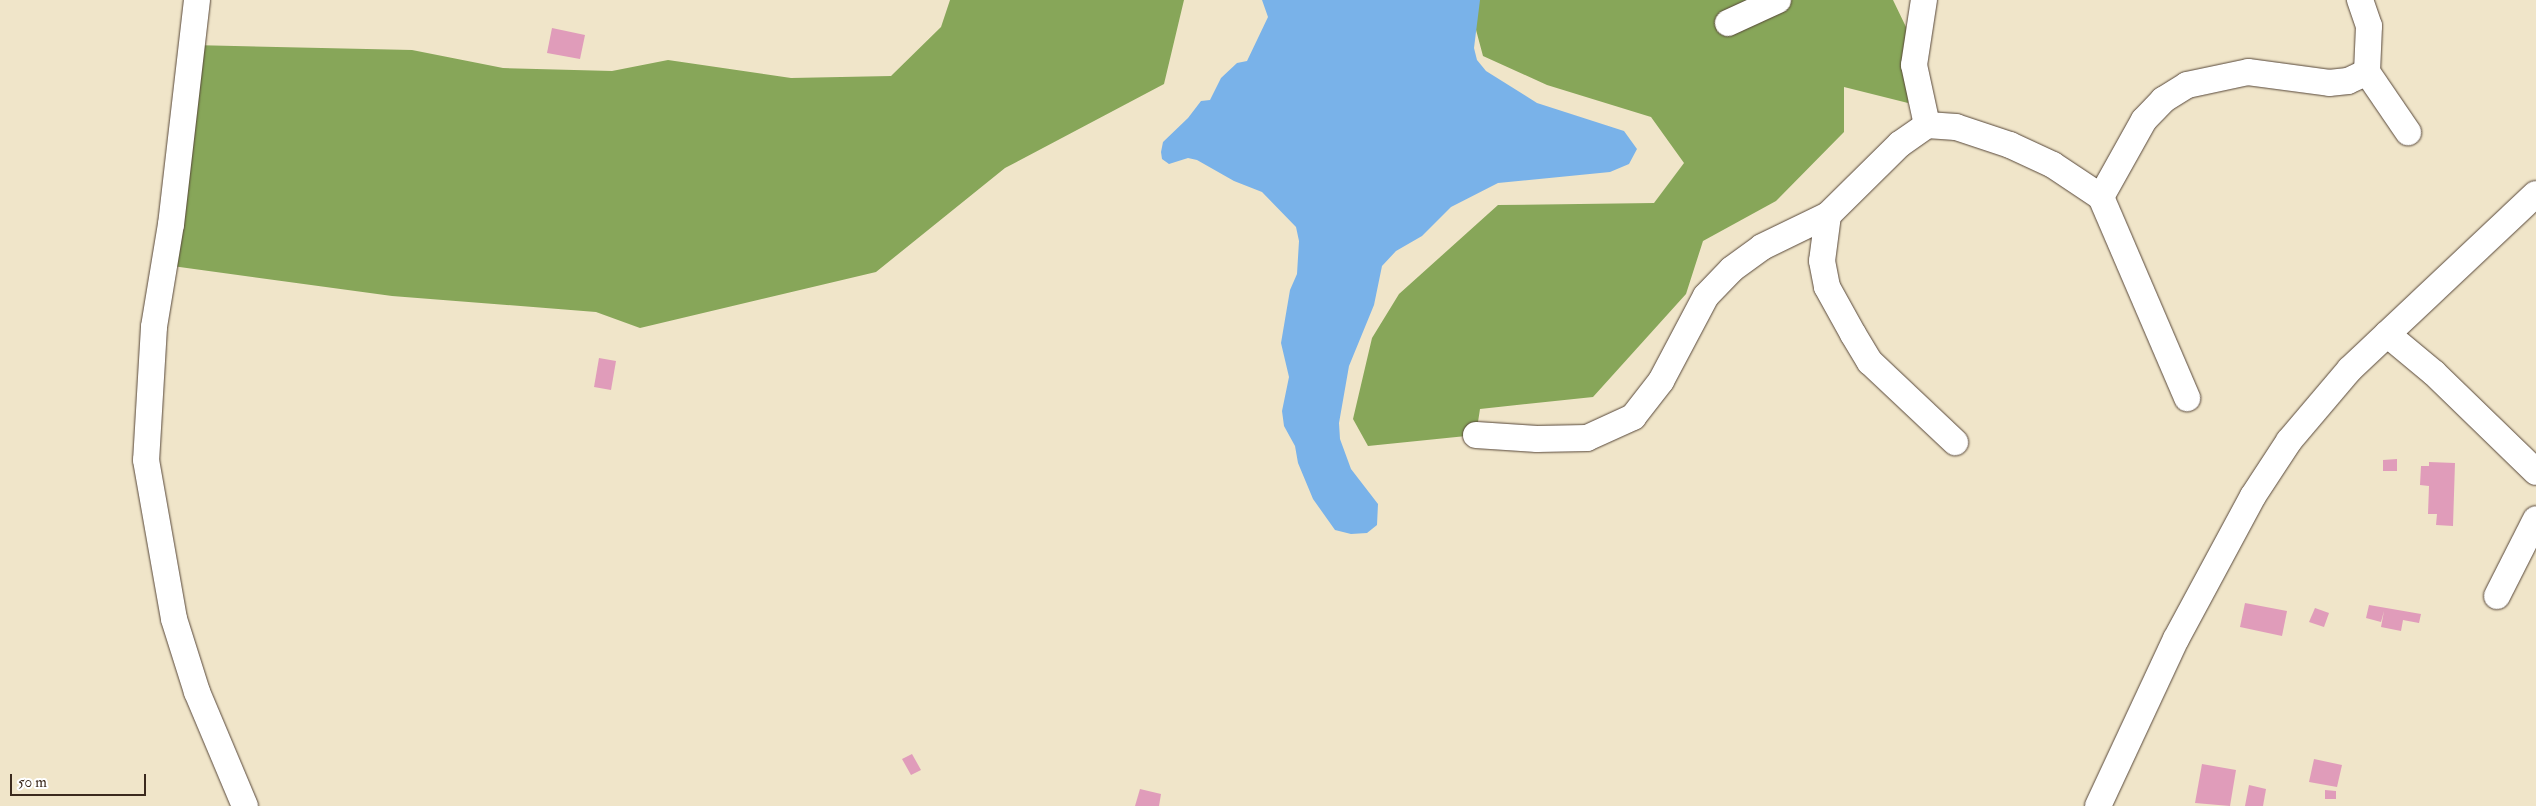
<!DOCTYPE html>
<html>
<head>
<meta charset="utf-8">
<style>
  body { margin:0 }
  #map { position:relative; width:2536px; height:806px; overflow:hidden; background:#f0e5c9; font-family:"IM FELL Double Pica",serif }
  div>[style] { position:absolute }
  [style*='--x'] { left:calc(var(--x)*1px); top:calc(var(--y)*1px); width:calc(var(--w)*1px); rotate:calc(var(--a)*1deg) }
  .forest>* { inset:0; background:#87a659 }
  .water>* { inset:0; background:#79b2e9 }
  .building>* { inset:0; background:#e09cba }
  .roads { filter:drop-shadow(0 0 1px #564638) drop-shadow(0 0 1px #564638) }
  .minor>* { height:26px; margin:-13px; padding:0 13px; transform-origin:13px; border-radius:13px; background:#fff }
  span { translate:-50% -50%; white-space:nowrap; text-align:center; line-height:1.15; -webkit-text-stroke:4.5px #fff; paint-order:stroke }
  .scale { position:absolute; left:10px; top:774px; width:136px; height:22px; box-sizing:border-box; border:2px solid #3b2a1e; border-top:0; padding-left:6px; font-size:15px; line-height:18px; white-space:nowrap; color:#3b2a1e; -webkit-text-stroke:4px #fff; paint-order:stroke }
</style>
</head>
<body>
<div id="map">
  <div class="forest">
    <div style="clip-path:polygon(950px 0,1184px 0,1164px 84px,1005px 168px,876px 272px,640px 328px,596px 312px,392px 296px,165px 265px,192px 45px,412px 50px,503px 68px,612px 71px,668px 60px,791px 78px,891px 76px,941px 27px)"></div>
    <div style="clip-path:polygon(1468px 0,1893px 0,1906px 27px,1908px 103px,1844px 87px,1844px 132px,1776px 201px,1703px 241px,1686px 294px,1593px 397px,1480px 409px,1476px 435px,1368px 446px,1353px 419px,1372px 338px,1399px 294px,1498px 205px,1654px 203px,1684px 163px,1651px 117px,1547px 85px,1483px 56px)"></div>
  </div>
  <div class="water">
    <div style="clip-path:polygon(1262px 0,1480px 0,1474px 48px,1477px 60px,1486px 71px,1537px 103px,1624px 131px,1637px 149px,1629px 164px,1610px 172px,1498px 183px,1451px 207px,1422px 236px,1396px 251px,1382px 266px,1374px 305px,1349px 366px,1339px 423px,1340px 439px,1351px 469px,1378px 504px,1377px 525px,1367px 533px,1351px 534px,1335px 530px,1313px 499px,1298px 463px,1295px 446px,1284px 426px,1282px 411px,1289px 377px,1281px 343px,1290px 290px,1297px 274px,1299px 241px,1296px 227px,1262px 192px,1234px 181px,1197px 160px,1188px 158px,1169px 164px,1162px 159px,1161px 152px,1163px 142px,1188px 118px,1201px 101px,1210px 100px,1221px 78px,1237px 63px,1247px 61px,1268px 17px)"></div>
  </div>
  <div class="building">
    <div style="clip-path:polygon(552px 28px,585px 35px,580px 59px,547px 53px)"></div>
    <div style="clip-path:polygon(599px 358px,616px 361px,611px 390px,594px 387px)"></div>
    <div style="clip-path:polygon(2397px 459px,2397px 471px,2383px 471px,2383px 460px)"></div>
    <div style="clip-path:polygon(2429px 462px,2455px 463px,2453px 526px,2436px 525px,2437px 514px,2428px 514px,2429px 486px,2420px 485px,2421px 466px,2429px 466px)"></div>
    <div style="clip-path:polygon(2245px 603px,2287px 611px,2282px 636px,2240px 627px)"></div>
    <div style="clip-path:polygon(2369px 605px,2421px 614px,2419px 623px,2403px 620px,2401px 631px,2381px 627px,2384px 611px,2381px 622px,2366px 618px)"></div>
    <div style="clip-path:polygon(2315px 608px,2329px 613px,2324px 627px,2309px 622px)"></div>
    <div style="clip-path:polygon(912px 754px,921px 770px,911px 775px,902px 759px)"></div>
    <div style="clip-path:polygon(2314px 759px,2342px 765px,2337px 787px,2309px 782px)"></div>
    <div style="clip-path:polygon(2202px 764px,2236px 770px,2230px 806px,2195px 803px)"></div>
    <div style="clip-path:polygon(2249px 785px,2266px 789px,2263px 806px,2245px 806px)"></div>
    <div style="clip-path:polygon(1140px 789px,1161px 794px,1159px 806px,1135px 806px)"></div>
    <div style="clip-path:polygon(2325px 790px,2336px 791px,2336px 799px,2325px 799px)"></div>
  </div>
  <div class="roads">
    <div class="minor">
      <div style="--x:197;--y:0;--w:226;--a:96.6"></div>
      <div style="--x:171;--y:224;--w:104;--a:99.4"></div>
      <div style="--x:154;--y:327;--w:133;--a:93.4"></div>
      <div style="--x:146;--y:460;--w:161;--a:80"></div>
      <div style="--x:174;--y:619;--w:77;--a:72.5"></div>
      <div style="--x:197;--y:692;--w:124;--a:67.2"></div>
      <div style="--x:1728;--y:23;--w:55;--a:-24.7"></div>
      <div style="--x:2367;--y:72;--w:73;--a:55.7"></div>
      <div style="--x:1927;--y:125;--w:29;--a:4"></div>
      <div style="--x:1956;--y:127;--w:57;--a:18.4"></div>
      <div style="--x:2010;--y:145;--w:47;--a:24.9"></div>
      <div style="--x:2053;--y:165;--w:58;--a:33.7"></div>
      <div style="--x:2101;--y:197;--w:88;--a:-60.8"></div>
      <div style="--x:2144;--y:120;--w:28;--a:-46"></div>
      <div style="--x:2163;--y:100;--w:28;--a:-32"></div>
      <div style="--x:2187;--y:85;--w:62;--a:-12"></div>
      <div style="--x:2248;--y:72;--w:82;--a:7.7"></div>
      <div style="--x:2329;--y:83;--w:19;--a:-6"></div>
      <div style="--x:2348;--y:81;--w:21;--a:-25"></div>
      <div style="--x:2367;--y:72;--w:46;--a:-87.5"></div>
      <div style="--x:2369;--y:26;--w:28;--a:-109"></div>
      <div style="--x:2101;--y:197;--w:219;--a:66.8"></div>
      <div style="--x:1828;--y:215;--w:46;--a:97.4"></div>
      <div style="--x:1822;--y:261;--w:26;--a:79"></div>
      <div style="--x:1827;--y:287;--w:54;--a:61"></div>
      <div style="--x:1853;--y:334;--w:33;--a:59"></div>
      <div style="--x:1870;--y:362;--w:117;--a:43.3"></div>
      <div style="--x:2387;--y:334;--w:61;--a:39.7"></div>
      <div style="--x:2434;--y:373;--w:142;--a:44.1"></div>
      <div style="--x:1476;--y:435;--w:61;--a:3.8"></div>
      <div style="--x:1537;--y:439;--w:50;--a:-1.1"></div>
      <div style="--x:1587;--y:438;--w:51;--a:-24.5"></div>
      <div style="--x:1633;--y:417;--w:46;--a:-52.1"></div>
      <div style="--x:1661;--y:381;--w:96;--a:-62.1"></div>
      <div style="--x:1706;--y:296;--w:37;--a:-46"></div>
      <div style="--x:1732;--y:269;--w:37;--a:-36"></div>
      <div style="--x:1762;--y:247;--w:73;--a:-25.9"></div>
      <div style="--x:1828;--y:215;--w:101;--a:-44.6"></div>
      <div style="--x:1900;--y:144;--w:33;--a:-35"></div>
      <div style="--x:1927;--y:125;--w:61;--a:-102.2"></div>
      <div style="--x:1914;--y:65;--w:66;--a:-81.3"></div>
      <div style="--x:2497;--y:596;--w:86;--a:-63.1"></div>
      <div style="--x:2098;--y:806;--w:184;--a:-65"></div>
      <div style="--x:2176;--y:639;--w:162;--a:-61.7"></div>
      <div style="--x:2253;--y:496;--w:66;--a:-56.8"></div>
      <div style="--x:2289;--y:441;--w:94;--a:-49.7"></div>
      <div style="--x:2350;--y:369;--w:255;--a:-43.3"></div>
    </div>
  </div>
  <div class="scale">50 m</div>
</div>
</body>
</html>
